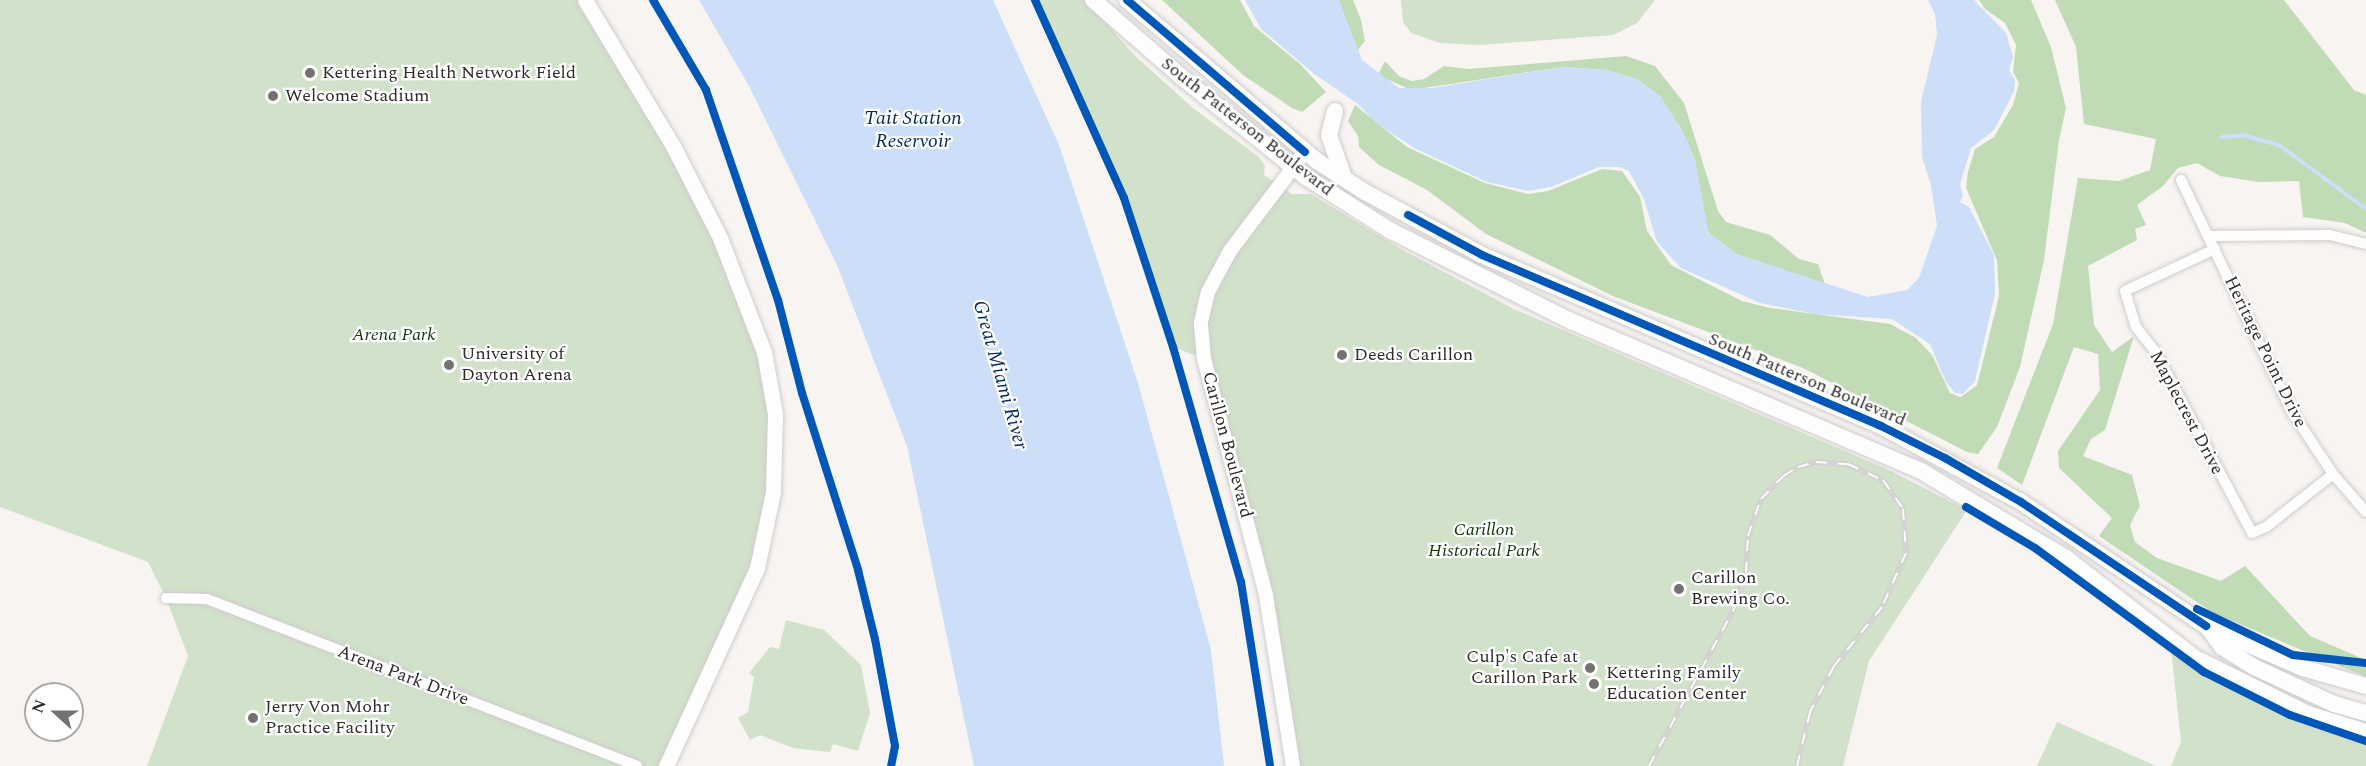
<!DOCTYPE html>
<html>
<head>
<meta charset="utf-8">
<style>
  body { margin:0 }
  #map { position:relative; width:2366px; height:766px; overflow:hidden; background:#f7f4f2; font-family:Spectral,serif }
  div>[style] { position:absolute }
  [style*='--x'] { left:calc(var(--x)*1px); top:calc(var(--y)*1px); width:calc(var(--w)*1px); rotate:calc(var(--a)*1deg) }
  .green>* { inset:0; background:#d1e1ca }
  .forest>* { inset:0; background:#c2dbb7 }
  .water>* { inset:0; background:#ccdef8 }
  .stream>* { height:4px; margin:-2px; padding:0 2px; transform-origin:2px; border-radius:2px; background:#ccdef8 }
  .roads { filter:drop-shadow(0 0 2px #cfcccb) drop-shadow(0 0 2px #cfcccb) }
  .minor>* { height:10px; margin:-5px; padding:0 5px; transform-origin:5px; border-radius:5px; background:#fefdfd }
  .tertiary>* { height:14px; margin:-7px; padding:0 7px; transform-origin:7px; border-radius:7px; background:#fefdfd }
  .secondary>* { height:15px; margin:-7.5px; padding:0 7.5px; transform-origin:7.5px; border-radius:7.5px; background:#fefdfd }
  .primary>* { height:16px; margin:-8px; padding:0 8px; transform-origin:8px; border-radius:8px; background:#fefdfd }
  .rail>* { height:6px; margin-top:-3px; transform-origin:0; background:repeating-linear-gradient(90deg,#fff 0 11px,#d3d3d2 0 22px); box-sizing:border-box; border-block:2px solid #d3d3d2 }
  .cycleway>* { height:8px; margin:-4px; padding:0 4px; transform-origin:4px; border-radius:4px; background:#0057b8 }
  .dots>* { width:16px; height:16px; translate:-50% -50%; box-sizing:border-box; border:3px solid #fff; border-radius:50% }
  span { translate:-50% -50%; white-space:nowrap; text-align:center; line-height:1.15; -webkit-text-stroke:4.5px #fff; paint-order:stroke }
  .poi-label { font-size:18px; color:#2e2c2a }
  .left { translate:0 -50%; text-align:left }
  .right { translate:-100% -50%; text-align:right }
  .street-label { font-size:18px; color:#2e2c2a }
  .park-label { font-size:18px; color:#153509; font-style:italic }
  .water-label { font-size:20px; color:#03295f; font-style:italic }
  .north { position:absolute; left:24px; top:682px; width:60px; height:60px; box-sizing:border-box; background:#fff; border:2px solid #ababaa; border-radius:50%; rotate:291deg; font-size:16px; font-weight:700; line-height:24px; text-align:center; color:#2e2c2a }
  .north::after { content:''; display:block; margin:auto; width:21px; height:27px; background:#747270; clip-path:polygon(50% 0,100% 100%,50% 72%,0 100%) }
</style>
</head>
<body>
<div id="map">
  <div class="green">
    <div style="clip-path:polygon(0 0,585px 0,703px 202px,769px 372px,767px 534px,666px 766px,147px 766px,188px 656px,166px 598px,148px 562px,0 507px)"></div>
    <div style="clip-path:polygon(1032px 0,1086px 0,1134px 55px,1193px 108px,1259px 157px,1265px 166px,1264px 175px,1292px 194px,1311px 194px,1399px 248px,1514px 309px,1889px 470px,1967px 510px,1869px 661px,1843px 766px,1293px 766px,1277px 657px,1204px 359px,1173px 347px,1124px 198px)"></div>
    <div style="clip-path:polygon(1401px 0,1655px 0,1637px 23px,1613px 35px,1480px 45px,1440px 43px,1411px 33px,1403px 22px)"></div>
    <div style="clip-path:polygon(786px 620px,824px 630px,861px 665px,870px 713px,858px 751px,833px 744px,830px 752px,793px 748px,760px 735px,750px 740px,738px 718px,748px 712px,754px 677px,749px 673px,770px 647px,779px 649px)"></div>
    <div style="clip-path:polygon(2170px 639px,2195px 658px,2366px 732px,2366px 766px,2171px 766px,2181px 742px)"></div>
    <div style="clip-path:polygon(2057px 722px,2156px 766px,2037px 766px)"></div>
  </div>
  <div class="forest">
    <div style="clip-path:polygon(1162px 0,1240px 0,1254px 26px,1300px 64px,1326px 92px,1302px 112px,1292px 108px,1243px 75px)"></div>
    <div style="clip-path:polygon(1339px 0,1353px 0,1361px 20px,1365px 41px,1357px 51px)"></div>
    <div style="clip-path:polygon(1979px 0,2031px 0,2051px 47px,2066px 108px,2059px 140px,2044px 260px,2020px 367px,1997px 427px,1978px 454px,1967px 452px,1803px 368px,1613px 296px,1486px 234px,1427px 190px,1379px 165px,1359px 147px,1358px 136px,1348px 121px,1355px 105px,1407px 147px,1485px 183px,1528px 194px,1548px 191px,1602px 169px,1622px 171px,1640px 197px,1647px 231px,1671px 265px,1742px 301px,1770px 308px,1890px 324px,1916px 338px,1932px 355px,1950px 393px,1961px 397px,1977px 385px,1999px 296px,1997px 260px,1966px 188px,1968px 172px,1975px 149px,1994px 137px,2013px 105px,2019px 83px,2013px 72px,2016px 45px,2005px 23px,1985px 9px)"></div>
    <div style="clip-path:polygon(2055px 0,2284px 0,2354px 90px,2366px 95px,2366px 233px,2345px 223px,2303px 217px,2299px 181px,2259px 182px,2220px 176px,2197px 163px,2178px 168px,2163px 186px,2137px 205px,2146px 225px,2135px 229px,2137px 240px,2088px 266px,2094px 325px,2112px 352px,2134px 336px,2105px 430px,2091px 439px,2083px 456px,2132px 475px,2140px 506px,2130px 525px,2135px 542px,2157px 558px,2221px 581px,2245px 566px,2310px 636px,2366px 660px,2366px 677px,2213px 613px,2099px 536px,2112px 518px,2059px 468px,2058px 451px,2100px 390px,2098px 354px,2074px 347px,2022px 485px,1997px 468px,2053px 324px,2078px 178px,2119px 181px,2150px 170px,2156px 139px,2084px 124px,2076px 47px)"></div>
    <div style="clip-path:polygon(1626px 56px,1655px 66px,1684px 103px,1718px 211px,1726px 222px,1770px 235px,1799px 259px,1818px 264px,1825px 284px,1736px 254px,1708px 232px,1695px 161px,1684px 134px,1660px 96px,1637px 79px,1606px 70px,1562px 67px,1411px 90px,1378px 75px,1385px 61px,1399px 76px,1412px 81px,1424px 79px,1444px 66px,1469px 69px)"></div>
  </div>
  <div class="water">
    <div style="clip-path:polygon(699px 0,993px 0,1059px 145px,1138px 383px,1211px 650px,1224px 766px,974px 766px,907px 446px,837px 265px,750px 88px)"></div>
    <div style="clip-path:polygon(1245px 0,1339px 0,1362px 60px,1399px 88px,1432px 88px,1562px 67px,1606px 70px,1637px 79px,1660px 96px,1684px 134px,1695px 161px,1708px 232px,1736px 254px,1868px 297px,1907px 290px,1919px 278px,1937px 226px,1931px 185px,1922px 157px,1921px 102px,1937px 35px,1935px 14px,1928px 0,1974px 0,2006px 33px,2013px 57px,2009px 70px,2015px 80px,2014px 91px,1994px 130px,1971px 148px,1960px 184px,1963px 196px,1960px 202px,1969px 207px,1994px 255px,1995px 294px,1975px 381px,1963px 394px,1955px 393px,1946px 382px,1930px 344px,1892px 319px,1815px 314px,1760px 303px,1681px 268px,1657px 242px,1644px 199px,1629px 171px,1620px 167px,1599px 167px,1551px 187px,1528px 191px,1487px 182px,1414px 148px,1375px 122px,1358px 104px,1313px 73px,1261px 29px)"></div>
  </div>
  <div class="stream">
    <div style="--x:2222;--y:137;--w:21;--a:-5"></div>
    <div style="--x:2243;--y:135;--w:37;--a:16"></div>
    <div style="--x:2279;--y:145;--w:108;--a:36.3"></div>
  </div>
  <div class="roads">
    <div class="minor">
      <div style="--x:2181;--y:180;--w:257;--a:64.4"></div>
      <div style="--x:2292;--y:412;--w:74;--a:56.5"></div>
      <div style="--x:2333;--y:474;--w:50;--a:49"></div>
      <div style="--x:2209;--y:236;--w:121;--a:-0.5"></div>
      <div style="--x:2330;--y:235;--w:37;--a:14"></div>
      <div style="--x:2215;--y:249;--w:99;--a:155"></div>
      <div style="--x:2125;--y:291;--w:38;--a:73"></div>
      <div style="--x:2136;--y:327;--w:33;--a:52"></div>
      <div style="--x:2156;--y:353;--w:204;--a:61.9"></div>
      <div style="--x:2252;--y:533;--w:15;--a:-23"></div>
      <div style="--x:2266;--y:527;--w:85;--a:-38.3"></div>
      <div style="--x:166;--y:598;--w:41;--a:1.4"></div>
      <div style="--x:207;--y:599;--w:461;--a:21.2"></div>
    </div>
    <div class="tertiary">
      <div style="--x:1293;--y:766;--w:173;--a:-99"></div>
      <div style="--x:1266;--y:595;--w:244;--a:-104.7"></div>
      <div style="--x:1204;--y:359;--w:37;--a:-95"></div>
      <div style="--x:1201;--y:322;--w:31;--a:-77"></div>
      <div style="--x:1208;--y:292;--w:47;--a:-61.8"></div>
      <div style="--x:1230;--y:251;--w:124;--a:-52.9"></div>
    </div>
    <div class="secondary">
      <div style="--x:585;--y:0;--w:168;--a:58.9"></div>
      <div style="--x:672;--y:144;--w:106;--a:62.9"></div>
      <div style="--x:720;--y:238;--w:122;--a:68.9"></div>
      <div style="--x:764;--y:352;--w:63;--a:79.9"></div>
      <div style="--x:775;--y:414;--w:78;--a:91.5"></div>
      <div style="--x:773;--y:492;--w:78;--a:101.9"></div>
      <div style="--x:757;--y:568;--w:218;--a:114.7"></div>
    </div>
    <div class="primary">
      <div style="--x:1093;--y:0;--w:121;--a:41"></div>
      <div style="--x:1184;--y:79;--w:156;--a:38.8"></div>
      <div style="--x:1306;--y:177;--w:101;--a:32.4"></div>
      <div style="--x:1391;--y:231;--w:201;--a:26.6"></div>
      <div style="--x:1571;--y:321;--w:381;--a:23.2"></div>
      <div style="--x:1921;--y:471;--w:169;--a:31"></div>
      <div style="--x:2066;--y:558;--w:163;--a:37.8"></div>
      <div style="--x:2195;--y:658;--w:126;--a:26.4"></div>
      <div style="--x:2308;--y:714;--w:61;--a:17.2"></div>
      <div style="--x:1127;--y:0;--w:249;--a:40.3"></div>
      <div style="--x:1317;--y:161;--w:57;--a:32.9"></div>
      <div style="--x:1365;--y:192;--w:133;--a:28.3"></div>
      <div style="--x:1482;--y:255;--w:434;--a:23.2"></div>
      <div style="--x:1881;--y:426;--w:159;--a:28.5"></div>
      <div style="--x:2021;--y:502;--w:223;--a:33.8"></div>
      <div style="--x:2206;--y:626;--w:106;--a:23.4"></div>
      <div style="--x:2303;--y:668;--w:66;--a:15.9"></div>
      <div style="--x:1335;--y:111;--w:25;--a:104"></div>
      <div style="--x:1329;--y:135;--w:46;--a:70.8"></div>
      <div style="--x:2209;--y:629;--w:22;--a:54"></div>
      <div style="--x:2222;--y:647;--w:38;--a:32"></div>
      <div style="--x:2254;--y:667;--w:88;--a:24.8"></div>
      <div style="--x:2334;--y:704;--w:33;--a:16"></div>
    </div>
  </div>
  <div class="rail">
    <div style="--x:1649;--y:766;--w:181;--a:-61.6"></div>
    <div style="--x:1735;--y:607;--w:36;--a:-72"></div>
    <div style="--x:1746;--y:573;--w:37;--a:-87"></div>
    <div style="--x:1748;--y:536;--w:39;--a:-71"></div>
    <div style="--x:1761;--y:499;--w:32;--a:-46"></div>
    <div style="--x:1783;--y:476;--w:17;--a:-31"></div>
    <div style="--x:1798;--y:467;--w:19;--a:-16"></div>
    <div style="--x:1816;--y:462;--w:32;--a:4"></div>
    <div style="--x:1848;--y:464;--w:38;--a:25"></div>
    <div style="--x:1883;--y:480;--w:35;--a:55"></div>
    <div style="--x:1903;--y:509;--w:44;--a:86.1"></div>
    <div style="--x:1906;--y:553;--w:59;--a:114"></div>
    <div style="--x:1882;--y:607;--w:76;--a:129.1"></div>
    <div style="--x:1834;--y:666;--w:52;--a:117.6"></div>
    <div style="--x:1810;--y:712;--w:56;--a:103.5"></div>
  </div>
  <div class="cycleway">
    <div style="--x:653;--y:0;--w:104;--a:59.5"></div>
    <div style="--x:706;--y:90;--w:222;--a:71.1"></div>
    <div style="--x:778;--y:300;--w:96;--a:75.5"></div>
    <div style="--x:802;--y:393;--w:186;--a:72.4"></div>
    <div style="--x:858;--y:570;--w:71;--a:76.2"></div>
    <div style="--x:875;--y:639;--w:109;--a:79.4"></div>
    <div style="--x:895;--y:746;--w:20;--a:101"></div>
    <div style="--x:1035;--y:0;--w:217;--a:65.8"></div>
    <div style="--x:1124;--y:198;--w:157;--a:71.8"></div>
    <div style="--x:1173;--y:347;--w:245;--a:73.9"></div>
    <div style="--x:1241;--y:582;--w:186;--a:81"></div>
    <div style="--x:1127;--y:0;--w:234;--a:40.5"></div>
    <div style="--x:1408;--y:215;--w:84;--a:28.4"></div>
    <div style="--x:1482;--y:255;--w:434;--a:23.2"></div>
    <div style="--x:1881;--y:426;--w:72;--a:26.6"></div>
    <div style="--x:1945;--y:458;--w:88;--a:30.1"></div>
    <div style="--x:2021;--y:502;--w:223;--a:33.8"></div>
    <div style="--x:1966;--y:507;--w:80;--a:30.7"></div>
    <div style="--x:2035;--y:548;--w:210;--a:36.3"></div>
    <div style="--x:2204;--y:672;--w:96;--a:26.6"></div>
    <div style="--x:2290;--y:715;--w:80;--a:18.9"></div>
    <div style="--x:2197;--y:609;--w:106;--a:25.6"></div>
    <div style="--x:2293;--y:655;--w:73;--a:6.3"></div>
  </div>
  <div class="dots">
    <div style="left:310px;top:73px;background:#747270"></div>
    <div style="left:273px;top:96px;background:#747270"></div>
    <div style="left:1342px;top:355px;background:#747270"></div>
    <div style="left:449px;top:365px;background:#747270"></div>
    <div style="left:1679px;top:589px;background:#747270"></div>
    <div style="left:1590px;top:668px;background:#747270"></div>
    <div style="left:1594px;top:684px;background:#747270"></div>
    <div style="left:253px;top:718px;background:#747270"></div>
  </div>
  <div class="poi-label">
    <span class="left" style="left:322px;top:73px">Kettering Health Network Field</span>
    <span class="left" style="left:285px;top:96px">Welcome Stadium</span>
    <span class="left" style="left:461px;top:365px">University of<br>Dayton Arena</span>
    <span class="left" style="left:1354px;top:355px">Deeds Carillon</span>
    <span class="left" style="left:1691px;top:589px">Carillon<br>Brewing Co.</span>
    <span class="right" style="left:1578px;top:668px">Culp's Cafe at<br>Carillon Park</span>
    <span class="left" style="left:1606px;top:684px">Kettering Family<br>Education Center</span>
    <span class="left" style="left:265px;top:718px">Jerry Von Mohr<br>Practice Facility</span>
  </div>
  <div class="street-label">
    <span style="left:1247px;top:127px;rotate:38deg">South Patterson Boulevard</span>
    <span style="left:2265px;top:352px;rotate:64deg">Heritage Point Drive</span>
    <span style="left:1807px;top:380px;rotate:23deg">South Patterson Boulevard</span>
    <span style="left:2186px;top:413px;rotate:62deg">Maplecrest Drive</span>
    <span style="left:1227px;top:445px;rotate:75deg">Carillon Boulevard</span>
    <span style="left:403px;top:676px;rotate:21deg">Arena Park Drive</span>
  </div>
  <div class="park-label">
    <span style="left:394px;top:335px">Arena Park</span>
    <span style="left:1484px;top:541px">Carillon<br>Historical Park</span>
  </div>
  <div class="water-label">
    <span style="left:913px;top:130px">Tait Station<br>Reservoir</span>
    <span style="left:1000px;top:375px;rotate:74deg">Great Miami River</span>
  </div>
  <div class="north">N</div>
</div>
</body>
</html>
